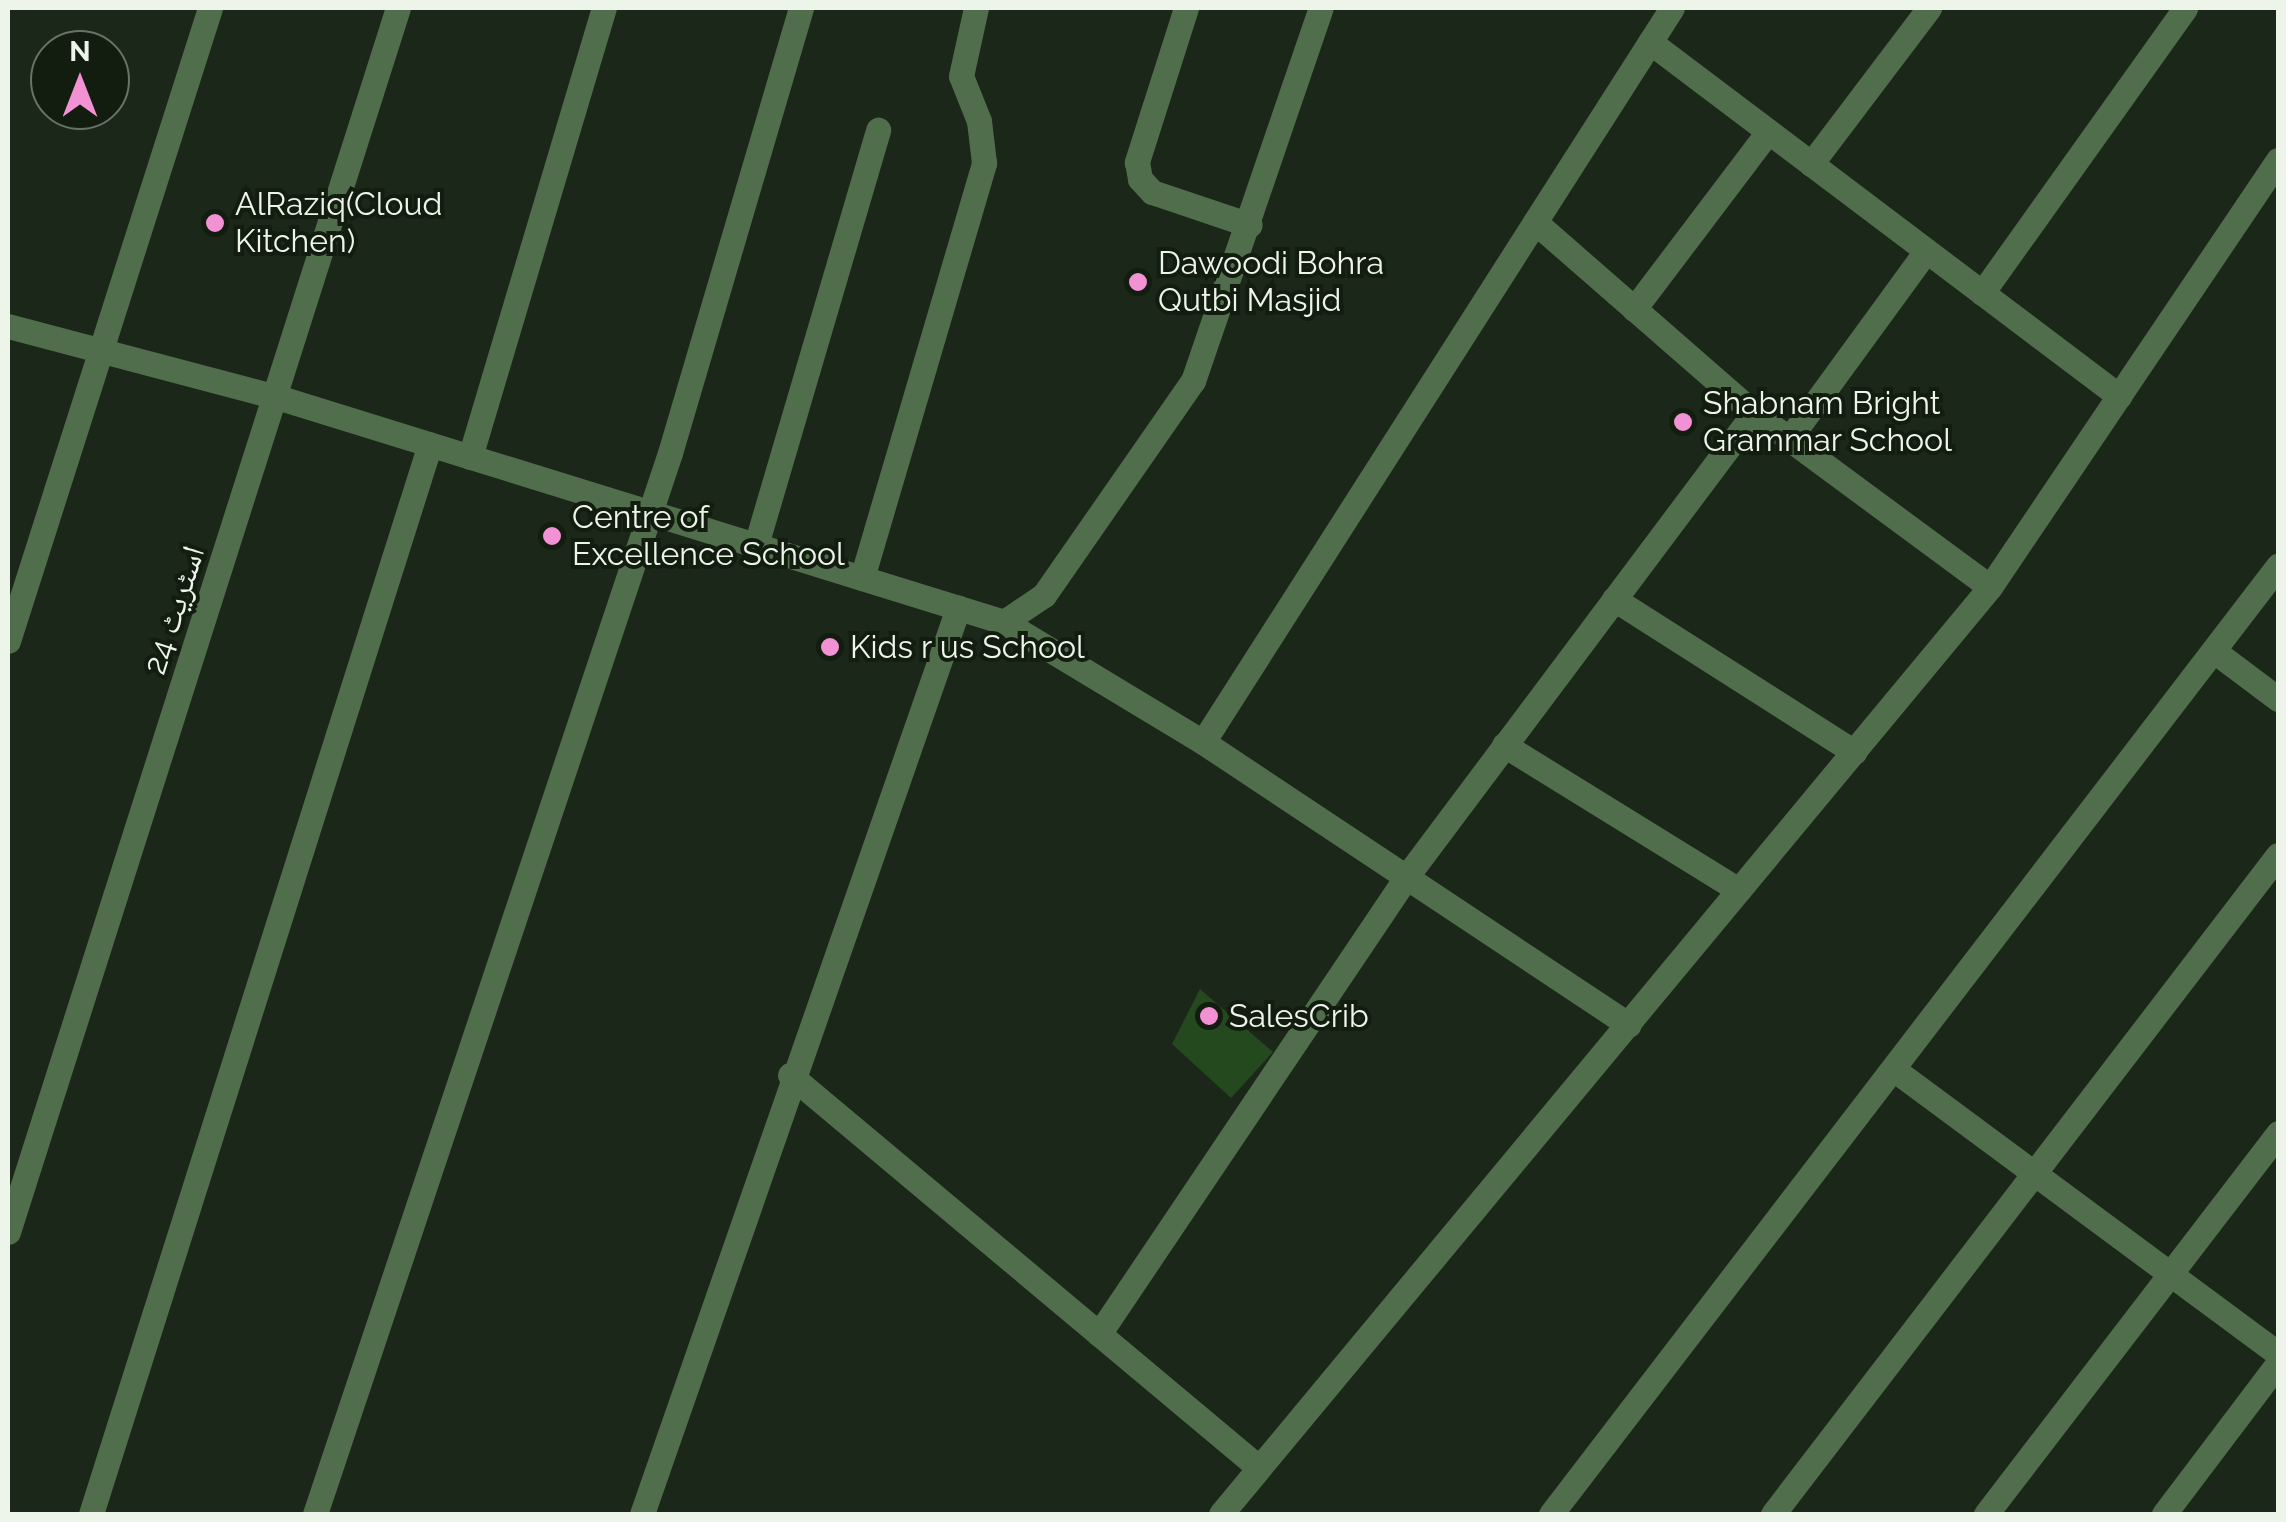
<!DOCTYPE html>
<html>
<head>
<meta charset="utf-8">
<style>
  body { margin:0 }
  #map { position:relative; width:2286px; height:1522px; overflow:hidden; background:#1b2719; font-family:Raleway,"Noto Naskh Arabic",sans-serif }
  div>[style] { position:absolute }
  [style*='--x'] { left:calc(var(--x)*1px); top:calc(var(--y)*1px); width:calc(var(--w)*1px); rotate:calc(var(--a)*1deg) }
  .building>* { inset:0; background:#24491e }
  .minor>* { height:25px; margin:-12.5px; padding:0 12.5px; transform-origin:12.5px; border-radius:12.5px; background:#516e4c }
  .dots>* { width:28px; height:28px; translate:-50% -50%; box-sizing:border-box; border:5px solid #121d10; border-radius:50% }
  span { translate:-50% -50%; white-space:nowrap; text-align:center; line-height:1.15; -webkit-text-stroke:8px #121d10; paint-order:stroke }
  .poi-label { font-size:32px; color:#edf5eb }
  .left { translate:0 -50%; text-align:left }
  .street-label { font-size:32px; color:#edf5eb }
  .frame { position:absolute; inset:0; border:10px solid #edf5eb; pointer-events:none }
  .north { position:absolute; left:30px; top:30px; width:100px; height:100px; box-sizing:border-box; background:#121d10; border:2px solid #6a7368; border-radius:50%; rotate:0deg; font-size:28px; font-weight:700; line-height:40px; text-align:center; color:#edf5eb }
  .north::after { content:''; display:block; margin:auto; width:35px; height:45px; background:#f391d5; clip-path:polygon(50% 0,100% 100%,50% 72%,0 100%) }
</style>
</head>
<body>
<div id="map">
  <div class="building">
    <div style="clip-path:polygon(1200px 989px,1273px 1052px,1231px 1098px,1172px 1044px)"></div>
  </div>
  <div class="minor">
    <div style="--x:1186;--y:8;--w:162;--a:107.7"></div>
    <div style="--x:1137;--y:162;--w:17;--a:80"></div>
    <div style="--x:1140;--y:179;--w:18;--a:47"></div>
    <div style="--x:1152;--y:192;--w:103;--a:18.6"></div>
    <div style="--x:1650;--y:42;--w:588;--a:37.05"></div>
    <div style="--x:1811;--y:164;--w:196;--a:-52.9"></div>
    <div style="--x:1535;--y:222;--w:254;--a:-57.4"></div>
    <div style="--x:1982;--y:293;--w:350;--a:-54.5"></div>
    <div style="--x:1634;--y:309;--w:222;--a:-52.9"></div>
    <div style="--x:8;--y:326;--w:278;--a:14.8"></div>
    <div style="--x:277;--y:397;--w:761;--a:17.2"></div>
    <div style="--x:1004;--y:622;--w:232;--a:31.1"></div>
    <div style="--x:1203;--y:742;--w:511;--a:33.6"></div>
    <div style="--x:1789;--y:439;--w:233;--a:-53.9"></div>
    <div style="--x:470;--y:457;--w:469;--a:-73.4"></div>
    <div style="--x:756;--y:545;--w:433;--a:-73.6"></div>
    <div style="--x:862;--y:578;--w:433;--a:-73.6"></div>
    <div style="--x:984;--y:163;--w:42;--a:-96.8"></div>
    <div style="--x:979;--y:121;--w:48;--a:-111.8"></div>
    <div style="--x:961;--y:76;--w:70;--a:-77.6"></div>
    <div style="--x:1614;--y:599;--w:285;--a:32.5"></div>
    <div style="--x:1004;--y:622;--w:48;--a:-34"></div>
    <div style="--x:1044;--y:595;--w:261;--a:-55.2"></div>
    <div style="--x:1193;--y:381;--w:394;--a:-71.1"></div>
    <div style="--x:8;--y:641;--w:664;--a:-72.3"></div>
    <div style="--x:2214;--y:651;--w:80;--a:36.9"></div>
    <div style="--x:1203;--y:742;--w:617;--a:-57.44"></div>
    <div style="--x:1535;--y:222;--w:291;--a:41.1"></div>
    <div style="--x:1754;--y:413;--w:293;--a:36.4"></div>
    <div style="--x:1504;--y:745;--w:276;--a:31.7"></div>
    <div style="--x:1896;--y:1071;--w:475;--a:36.5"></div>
    <div style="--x:790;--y:1075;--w:610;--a:39.95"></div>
    <div style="--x:8;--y:1232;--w:1285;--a:-72.33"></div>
    <div style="--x:1099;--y:1334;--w:552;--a:-56.08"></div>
    <div style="--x:1407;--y:876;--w:579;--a:-53.15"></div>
    <div style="--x:91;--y:1514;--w:1122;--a:-72.42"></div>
    <div style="--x:315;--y:1514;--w:1119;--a:-71.5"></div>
    <div style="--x:670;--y:453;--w:464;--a:-73.6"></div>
    <div style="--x:642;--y:1514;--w:960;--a:-70.77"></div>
    <div style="--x:1221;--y:1514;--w:1204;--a:-50.32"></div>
    <div style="--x:1990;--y:587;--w:515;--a:-56"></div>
    <div style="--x:1551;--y:1514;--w:1195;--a:-52.52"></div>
    <div style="--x:1773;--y:1514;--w:830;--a:-52.54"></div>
    <div style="--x:1986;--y:1514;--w:480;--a:-52.5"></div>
    <div style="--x:2164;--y:1514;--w:189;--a:-52.9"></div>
  </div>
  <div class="dots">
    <div style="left:215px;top:223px;background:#f391d5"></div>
    <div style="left:1138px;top:282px;background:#f391d5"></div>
    <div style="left:1683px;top:422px;background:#f391d5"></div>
    <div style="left:552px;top:536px;background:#f391d5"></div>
    <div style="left:830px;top:647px;background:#f391d5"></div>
    <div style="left:1209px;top:1016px;background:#f391d5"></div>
  </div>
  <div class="poi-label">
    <span class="left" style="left:235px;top:223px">AlRaziq(Cloud<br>Kitchen)</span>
    <span class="left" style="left:1158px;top:282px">Dawoodi Bohra<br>Qutbi Masjid</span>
    <span class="left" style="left:1703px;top:422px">Shabnam Bright<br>Grammar School</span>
    <span class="left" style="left:572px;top:536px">Centre of<br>Excellence School</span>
    <span class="left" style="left:850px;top:647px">Kids r us School</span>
    <span class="left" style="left:1229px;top:1016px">SalesCrib</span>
  </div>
  <div class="street-label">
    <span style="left:174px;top:610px;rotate:-72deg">اسٹریٹ 24</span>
  </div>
  <div class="frame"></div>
  <div class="north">N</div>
</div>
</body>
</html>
